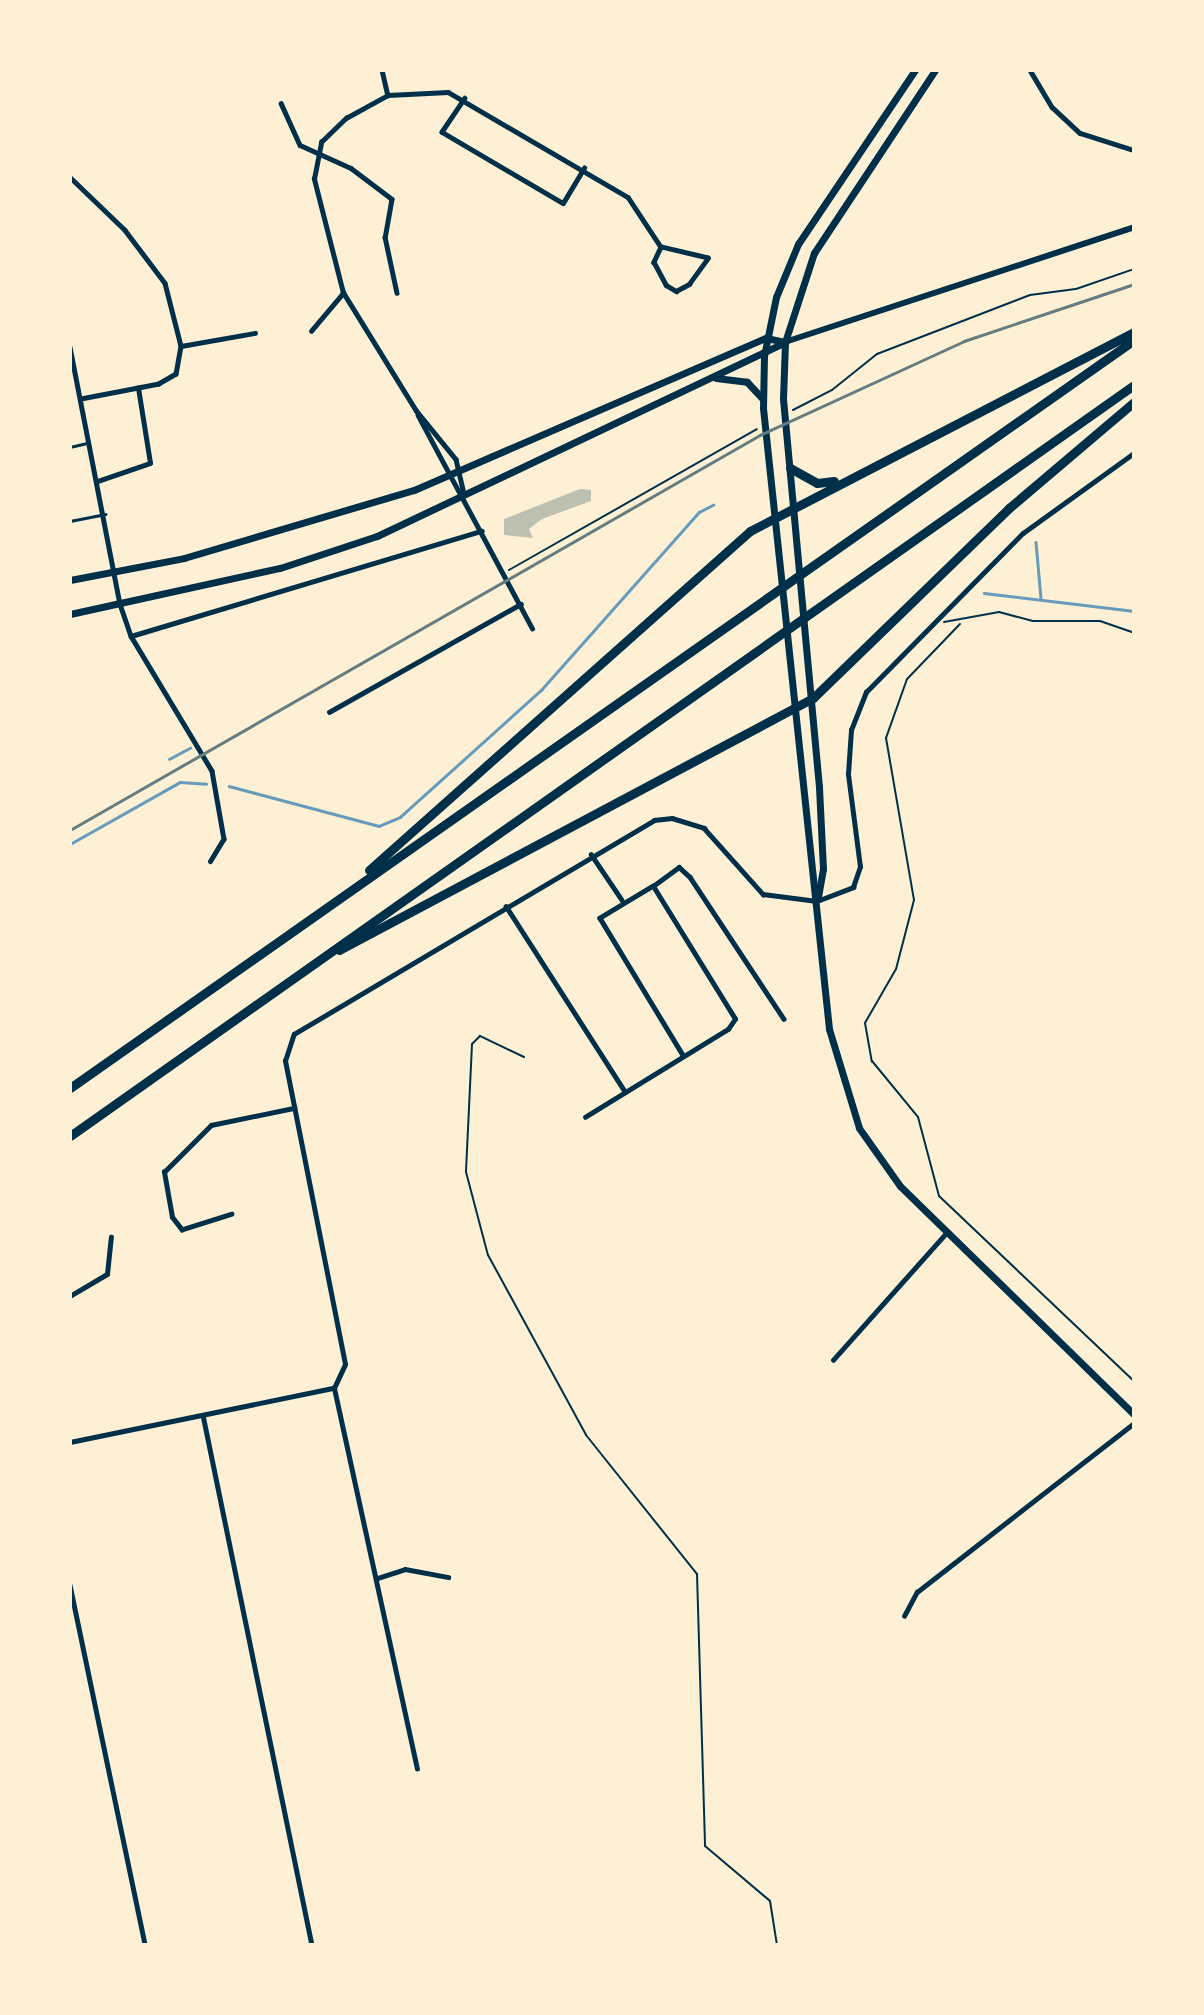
<!DOCTYPE html>
<html>
<head>
<meta charset="utf-8">
<style>
  body { margin:0 }
  #map { position:relative; width:1204px; height:2015px; overflow:hidden; background:#fdf0d5; font-family:"PT Sans",sans-serif }
  div>[style] { position:absolute }
  [style*='--x'] { left:calc(var(--x)*1px); top:calc(var(--y)*1px); width:calc(var(--w)*1px); rotate:calc(var(--a)*1deg) }
  .stream>* { height:2.5px; margin:-1.25px; padding:0 1.25px; transform-origin:1.25px; border-radius:1.25px; background:#669bbc }
  .building>* { inset:0; background:#bec0b2 }
  .path>* { height:2px; margin:-1px; padding:0 1px; transform-origin:1px; border-radius:1px; background:#003049 }
  .service>* { height:2.5px; margin:-1.25px; padding:0 1.25px; transform-origin:1.25px; border-radius:1.25px; background:#003049 }
  .minor>* { height:4.5px; margin:-2.25px; padding:0 2.25px; transform-origin:2.25px; border-radius:2.25px; background:#003049 }
  .tertiary>* { height:6px; margin:-3px; padding:0 3px; transform-origin:3px; border-radius:3px; background:#003049 }
  .secondary>* { height:7px; margin:-3.5px; padding:0 3.5px; transform-origin:3.5px; border-radius:3.5px; background:#003049 }
  .motorway>* { height:9px; margin:-4.5px; padding:0 4.5px; transform-origin:4.5px; border-radius:4.5px; background:#003049 }
  .rail>* { height:2.5px; margin:-1.25px; padding:0 1.25px; transform-origin:1.25px; border-radius:1.25px; background:#657d81 }
  span { translate:-50% -50%; white-space:nowrap; text-align:center; line-height:1.15; -webkit-text-stroke:5px #fdf0d5; paint-order:stroke }
  .frame { position:absolute; inset:0; border:72px solid #fdf0d5; pointer-events:none }
</style>
</head>
<body>
<div id="map">
  <div class="stream">
    <div style="--x:1036;--y:542;--w:56;--a:84.9"></div>
    <div style="--x:984;--y:593;--w:151;--a:6.8"></div>
    <div style="--x:169;--y:759;--w:24;--a:-28"></div>
    <div style="--x:229;--y:786;--w:155;--a:14.9"></div>
    <div style="--x:379;--y:826;--w:23;--a:-23"></div>
    <div style="--x:400;--y:817;--w:190;--a:-42"></div>
    <div style="--x:541;--y:690;--w:238;--a:-48.4"></div>
    <div style="--x:699;--y:512;--w:16;--a:-27"></div>
    <div style="--x:70;--y:844;--w:126;--a:-29.4"></div>
    <div style="--x:180;--y:782;--w:26;--a:4"></div>
  </div>
  <div class="building">
    <div style="clip-path:polygon(580px 489px,591px 490px,591px 501px,542px 519px,529px 529px,533px 538px,504px 535px,504px 519px)"></div>
  </div>
  <div class="path">
    <div style="--x:793;--y:410;--w:44;--a:-27.1"></div>
    <div style="--x:832;--y:390;--w:58;--a:-38.7"></div>
    <div style="--x:877;--y:354;--w:164;--a:-21.1"></div>
    <div style="--x:1030;--y:295;--w:46;--a:-7.4"></div>
    <div style="--x:1076;--y:289;--w:61;--a:-19"></div>
    <div style="--x:509;--y:570;--w:285;--a:-29.6"></div>
    <div style="--x:944;--y:622;--w:56;--a:-10.3"></div>
    <div style="--x:999;--y:612;--w:35;--a:15"></div>
    <div style="--x:1033;--y:621;--w:67;--a:0"></div>
    <div style="--x:1100;--y:621;--w:36;--a:19"></div>
    <div style="--x:960;--y:624;--w:76;--a:133.9"></div>
    <div style="--x:907;--y:679;--w:63;--a:109.6"></div>
    <div style="--x:886;--y:738;--w:164;--a:80.2"></div>
    <div style="--x:914;--y:900;--w:71;--a:104.6"></div>
    <div style="--x:896;--y:969;--w:62;--a:119.9"></div>
    <div style="--x:865;--y:1023;--w:39;--a:80"></div>
    <div style="--x:872;--y:1061;--w:72;--a:50.6"></div>
    <div style="--x:918;--y:1117;--w:82;--a:75.1"></div>
    <div style="--x:939;--y:1196;--w:269;--a:43.5"></div>
    <div style="--x:524;--y:1057;--w:49;--a:-154.5"></div>
    <div style="--x:480;--y:1036;--w:11;--a:135"></div>
    <div style="--x:472;--y:1044;--w:128;--a:92.7"></div>
    <div style="--x:466;--y:1172;--w:86;--a:75.2"></div>
    <div style="--x:488;--y:1255;--w:205;--a:61.4"></div>
    <div style="--x:586;--y:1435;--w:178;--a:51.4"></div>
    <div style="--x:697;--y:1574;--w:272;--a:88.3"></div>
    <div style="--x:705;--y:1846;--w:85;--a:40.2"></div>
    <div style="--x:770;--y:1901;--w:45;--a:81"></div>
  </div>
  <div class="service">
    <div style="--x:70;--y:447;--w:17;--a:-13"></div>
    <div style="--x:70;--y:521;--w:36;--a:-11"></div>
  </div>
  <div class="minor">
    <div style="--x:382;--y:70;--w:26;--a:77"></div>
    <div style="--x:1030;--y:70;--w:43;--a:59.3"></div>
    <div style="--x:1052;--y:107;--w:38;--a:43"></div>
    <div style="--x:1080;--y:133;--w:57;--a:17.5"></div>
    <div style="--x:465;--y:98;--w:41;--a:124.1"></div>
    <div style="--x:442;--y:132;--w:140;--a:30.4"></div>
    <div style="--x:563;--y:203;--w:41;--a:-59"></div>
    <div style="--x:281;--y:103;--w:46;--a:65.7"></div>
    <div style="--x:300;--y:145;--w:56;--a:24.3"></div>
    <div style="--x:351;--y:168;--w:51;--a:37.1"></div>
    <div style="--x:392;--y:199;--w:39;--a:100"></div>
    <div style="--x:385;--y:237;--w:57;--a:77.9"></div>
    <div style="--x:70;--y:177;--w:76;--a:43.9"></div>
    <div style="--x:125;--y:230;--w:66;--a:53"></div>
    <div style="--x:165;--y:283;--w:65;--a:75.7"></div>
    <div style="--x:181;--y:346;--w:28;--a:100"></div>
    <div style="--x:176;--y:374;--w:20;--a:150"></div>
    <div style="--x:159;--y:384;--w:79;--a:169.1"></div>
    <div style="--x:311;--y:331;--w:50;--a:-49.9"></div>
    <div style="--x:181;--y:346;--w:75;--a:-10"></div>
    <div style="--x:70;--y:347;--w:262;--a:79"></div>
    <div style="--x:120;--y:604;--w:34;--a:71"></div>
    <div style="--x:131;--y:636;--w:157;--a:59"></div>
    <div style="--x:212;--y:771;--w:69;--a:80"></div>
    <div style="--x:224;--y:839;--w:26;--a:121"></div>
    <div style="--x:418;--y:415;--w:242;--a:61.8"></div>
    <div style="--x:98;--y:481;--w:55;--a:-19.1"></div>
    <div style="--x:150;--y:463;--w:76;--a:-99.1"></div>
    <div style="--x:464;--y:496;--w:37;--a:-103"></div>
    <div style="--x:456;--y:460;--w:63;--a:-129.2"></div>
    <div style="--x:416;--y:411;--w:139;--a:-121.7"></div>
    <div style="--x:343;--y:293;--w:118;--a:-104.3"></div>
    <div style="--x:314;--y:179;--w:38;--a:-79"></div>
    <div style="--x:321;--y:142;--w:35;--a:-44"></div>
    <div style="--x:346;--y:118;--w:48;--a:-28.7"></div>
    <div style="--x:388;--y:95;--w:60;--a:-2.9"></div>
    <div style="--x:448;--y:92;--w:208;--a:30.3"></div>
    <div style="--x:628;--y:197;--w:60;--a:56.6"></div>
    <div style="--x:661;--y:247;--w:17;--a:115"></div>
    <div style="--x:654;--y:262;--w:26;--a:62"></div>
    <div style="--x:666;--y:285;--w:12;--a:31"></div>
    <div style="--x:676;--y:291;--w:15;--a:-28"></div>
    <div style="--x:689;--y:284;--w:32;--a:-54"></div>
    <div style="--x:708;--y:258;--w:48;--a:-166.8"></div>
    <div style="--x:131;--y:636;--w:366;--a:-16.7"></div>
    <div style="--x:329;--y:712;--w:220;--a:-29.4"></div>
    <div style="--x:591;--y:854;--w:55;--a:56"></div>
    <div style="--x:653;--y:886;--w:32;--a:-36"></div>
    <div style="--x:679;--y:867;--w:15;--a:42"></div>
    <div style="--x:690;--y:877;--w:170;--a:56.5"></div>
    <div style="--x:506;--y:906;--w:219;--a:57.3"></div>
    <div style="--x:585;--y:1117;--w:168;--a:-31.6"></div>
    <div style="--x:728;--y:1029;--w:12;--a:-55"></div>
    <div style="--x:735;--y:1019;--w:156;--a:-121.7"></div>
    <div style="--x:653;--y:886;--w:62;--a:148.9"></div>
    <div style="--x:600;--y:918;--w:160;--a:58.8"></div>
    <div style="--x:232;--y:1214;--w:52;--a:162.3"></div>
    <div style="--x:182;--y:1230;--w:16;--a:-128"></div>
    <div style="--x:172;--y:1217;--w:46;--a:-100.1"></div>
    <div style="--x:164;--y:1172;--w:66;--a:-45"></div>
    <div style="--x:211;--y:1125;--w:85;--a:-11.6"></div>
    <div style="--x:70;--y:1296;--w:43;--a:-30.7"></div>
    <div style="--x:107;--y:1274;--w:37;--a:-84"></div>
    <div style="--x:833;--y:1360;--w:170;--a:-48.3"></div>
    <div style="--x:203;--y:1415;--w:541;--a:78.38"></div>
    <div style="--x:70;--y:1442;--w:269;--a:-11.6"></div>
    <div style="--x:378;--y:1578;--w:28;--a:-18"></div>
    <div style="--x:405;--y:1569;--w:44;--a:10.5"></div>
    <div style="--x:70;--y:1585;--w:368;--a:78.2"></div>
    <div style="--x:904;--y:1616;--w:27;--a:-62"></div>
    <div style="--x:917;--y:1592;--w:275;--a:-37.9"></div>
    <div style="--x:417;--y:1769;--w:390;--a:-102.3"></div>
    <div style="--x:334;--y:1388;--w:26;--a:-65"></div>
    <div style="--x:345;--y:1364;--w:309;--a:-101.2"></div>
    <div style="--x:285;--y:1061;--w:28;--a:-72"></div>
    <div style="--x:294;--y:1034;--w:419;--a:-30.7"></div>
    <div style="--x:654;--y:820;--w:18;--a:-6"></div>
    <div style="--x:672;--y:818;--w:34;--a:17"></div>
    <div style="--x:704;--y:828;--w:89;--a:48.2"></div>
    <div style="--x:763;--y:894;--w:54;--a:7.4"></div>
    <div style="--x:817;--y:901;--w:39;--a:-21"></div>
    <div style="--x:853;--y:887;--w:21;--a:-71"></div>
    <div style="--x:860;--y:867;--w:94;--a:-97.4"></div>
    <div style="--x:848;--y:774;--w:44;--a:-86.1"></div>
    <div style="--x:851;--y:730;--w:41;--a:-68.5"></div>
    <div style="--x:866;--y:692;--w:223;--a:-45.4"></div>
    <div style="--x:1023;--y:533;--w:137;--a:-35.8"></div>
  </div>
  <div class="tertiary">
    <div style="--x:785;--y:342;--w:367;--a:-18.2"></div>
  </div>
  <div class="secondary">
    <div style="--x:915;--y:70;--w:210;--a:123.9"></div>
    <div style="--x:798;--y:244;--w:57;--a:112.5"></div>
    <div style="--x:776;--y:297;--w:60;--a:101.5"></div>
    <div style="--x:764;--y:356;--w:52;--a:91.1"></div>
    <div style="--x:763;--y:408;--w:624;--a:83.93"></div>
    <div style="--x:829;--y:1029;--w:103;--a:73.1"></div>
    <div style="--x:859;--y:1128;--w:71;--a:54.7"></div>
    <div style="--x:900;--y:1186;--w:327;--a:44.3"></div>
    <div style="--x:716;--y:378;--w:31;--a:7"></div>
    <div style="--x:747;--y:382;--w:23;--a:47"></div>
    <div style="--x:70;--y:580;--w:116;--a:-10.9"></div>
    <div style="--x:184;--y:558;--w:240;--a:-16.5"></div>
    <div style="--x:414;--y:490;--w:383;--a:-23.4"></div>
    <div style="--x:766;--y:338;--w:19;--a:12"></div>
    <div style="--x:70;--y:614;--w:215;--a:-12.4"></div>
    <div style="--x:280;--y:568;--w:102;--a:-18.3"></div>
    <div style="--x:377;--y:536;--w:452;--a:-25.4"></div>
    <div style="--x:818;--y:897;--w:28;--a:-80"></div>
    <div style="--x:823;--y:869;--w:82;--a:-92.8"></div>
    <div style="--x:819;--y:787;--w:390;--a:-95.3"></div>
    <div style="--x:783;--y:399;--w:57;--a:-88"></div>
    <div style="--x:785;--y:342;--w:94;--a:-72"></div>
    <div style="--x:814;--y:253;--w:219;--a:-56.5"></div>
  </div>
  <div class="motorway">
    <div style="--x:790;--y:468;--w:31;--a:29"></div>
    <div style="--x:817;--y:483;--w:17;--a:-7"></div>
    <div style="--x:369;--y:870;--w:510;--a:-41.66"></div>
    <div style="--x:750;--y:531;--w:433;--a:-27.4"></div>
    <div style="--x:339;--y:950;--w:537;--a:-28"></div>
    <div style="--x:813;--y:698;--w:273;--a:-44.1"></div>
    <div style="--x:1009;--y:508;--w:164;--a:-40.3"></div>
    <div style="--x:70;--y:1088;--w:1301;--a:-35.11"></div>
    <div style="--x:70;--y:1136;--w:1302;--a:-35.22"></div>
  </div>
  <div class="rail">
    <div style="--x:70;--y:830;--w:795;--a:-29.79"></div>
    <div style="--x:760;--y:435;--w:225;--a:-24.7"></div>
    <div style="--x:964;--y:341;--w:179;--a:-18.5"></div>
  </div>
  <div class="frame"></div>
</div>
</body>
</html>
